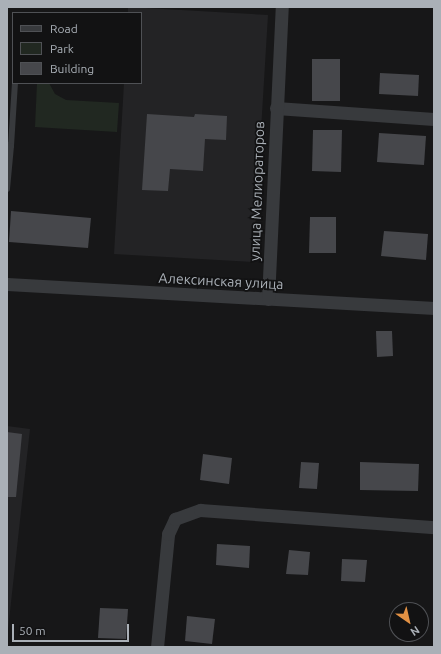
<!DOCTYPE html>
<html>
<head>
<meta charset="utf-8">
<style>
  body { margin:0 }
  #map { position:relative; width:441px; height:654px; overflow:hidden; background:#171718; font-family:Ubuntu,sans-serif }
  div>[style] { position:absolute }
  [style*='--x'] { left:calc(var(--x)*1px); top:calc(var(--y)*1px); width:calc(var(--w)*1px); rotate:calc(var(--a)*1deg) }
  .built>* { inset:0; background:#232325 }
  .green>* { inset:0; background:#212821 }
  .building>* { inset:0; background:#46474b }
  .service>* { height:6px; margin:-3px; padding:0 3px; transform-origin:3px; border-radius:3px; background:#383a3d }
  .minor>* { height:13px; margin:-6.5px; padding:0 6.5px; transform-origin:6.5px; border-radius:6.5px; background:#383a3d }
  span { translate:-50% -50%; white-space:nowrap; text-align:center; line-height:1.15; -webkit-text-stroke:3.5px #121213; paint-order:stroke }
  .street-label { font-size:14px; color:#aab0b7 }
  .frame { position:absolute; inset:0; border:8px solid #aab0b7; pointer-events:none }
  .legend { position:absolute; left:12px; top:12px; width:130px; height:72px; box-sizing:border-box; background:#121213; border:1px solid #4f5155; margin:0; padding:5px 7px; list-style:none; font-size:12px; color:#aab0b7 }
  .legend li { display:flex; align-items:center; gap:8px; height:20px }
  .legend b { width:20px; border:1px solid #4f5155 }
  .north { position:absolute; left:389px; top:602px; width:40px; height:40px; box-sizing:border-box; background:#121213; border:1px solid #4f5155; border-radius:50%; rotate:146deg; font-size:11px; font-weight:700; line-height:16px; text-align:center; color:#aab0b7 }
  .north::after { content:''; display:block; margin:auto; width:14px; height:18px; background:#e29144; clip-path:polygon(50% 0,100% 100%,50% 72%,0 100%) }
  .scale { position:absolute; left:12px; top:624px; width:117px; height:18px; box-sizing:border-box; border:2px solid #aab0b7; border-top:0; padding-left:5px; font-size:12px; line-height:14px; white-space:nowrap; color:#aab0b7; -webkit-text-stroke:3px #121213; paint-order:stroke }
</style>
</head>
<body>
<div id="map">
  <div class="built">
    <div style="clip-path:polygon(128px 7px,268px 15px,253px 262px,114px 254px,124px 83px,141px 83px,141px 13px,128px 13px)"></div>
    <div style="clip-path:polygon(7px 426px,30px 429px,7px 639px)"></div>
  </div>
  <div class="green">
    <div style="clip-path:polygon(37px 83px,49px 83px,55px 94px,66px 100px,119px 103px,117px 132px,35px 127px)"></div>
  </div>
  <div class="building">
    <div style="clip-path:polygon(312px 59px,340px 59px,340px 101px,312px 101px)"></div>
    <div style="clip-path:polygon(380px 73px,419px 75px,418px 96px,379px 94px)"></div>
    <div style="clip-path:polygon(147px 114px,194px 117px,195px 114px,227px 116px,226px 140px,205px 139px,203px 171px,170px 169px,168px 191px,142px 190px)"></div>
    <div style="clip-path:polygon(313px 130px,342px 130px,341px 172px,312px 171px)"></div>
    <div style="clip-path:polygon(379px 133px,426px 136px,424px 165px,377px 162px)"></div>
    <div style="clip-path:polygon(11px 211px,91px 218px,88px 248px,9px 242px)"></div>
    <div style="clip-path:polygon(310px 217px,336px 217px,336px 253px,309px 253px)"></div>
    <div style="clip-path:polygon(384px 231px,428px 234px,426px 260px,381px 256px)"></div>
    <div style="clip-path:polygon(376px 331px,392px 331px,393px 356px,377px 357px)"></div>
    <div style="clip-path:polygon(7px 432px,22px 434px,16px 497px,7px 497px)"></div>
    <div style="clip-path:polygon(203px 454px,232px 458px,229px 484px,200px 480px)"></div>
    <div style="clip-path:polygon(301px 462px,319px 463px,317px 489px,299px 488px)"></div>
    <div style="clip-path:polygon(360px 462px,419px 464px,418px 491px,360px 490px)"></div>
    <div style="clip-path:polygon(217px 544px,250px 546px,249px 568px,216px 565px)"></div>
    <div style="clip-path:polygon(289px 550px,310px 552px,308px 575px,286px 574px)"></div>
    <div style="clip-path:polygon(342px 559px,367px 560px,365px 582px,341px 581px)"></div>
    <div style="clip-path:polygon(100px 608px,128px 609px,126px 639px,98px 638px)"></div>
    <div style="clip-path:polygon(187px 616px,215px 619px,212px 644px,185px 641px)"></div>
  </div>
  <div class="service">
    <div style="--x:7;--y:145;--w:4;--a:14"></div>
    <div style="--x:11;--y:146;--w:63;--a:-86.4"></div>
    <div style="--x:7;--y:189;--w:43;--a:-84.7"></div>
  </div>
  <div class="minor">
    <div style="--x:276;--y:108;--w:158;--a:4"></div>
    <div style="--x:7;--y:284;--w:428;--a:3.2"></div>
    <div style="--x:268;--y:299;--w:292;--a:-87.3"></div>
    <div style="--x:157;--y:647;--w:114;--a:-84.4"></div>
    <div style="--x:168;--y:534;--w:17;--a:-65"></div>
    <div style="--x:175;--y:519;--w:27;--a:-20"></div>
    <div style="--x:200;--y:510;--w:235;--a:4.2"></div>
  </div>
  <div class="street-label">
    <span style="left:257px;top:191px;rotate:-88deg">улица Мелиораторов</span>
    <span style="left:221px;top:281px;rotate:3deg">Алексинская улица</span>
  </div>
  <div class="frame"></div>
  <ul class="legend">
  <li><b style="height:5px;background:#383a3d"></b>Road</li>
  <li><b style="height:11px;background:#212821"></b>Park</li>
  <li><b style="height:11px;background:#46474b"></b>Building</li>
  </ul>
  <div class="north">N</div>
  <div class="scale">50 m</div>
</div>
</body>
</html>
